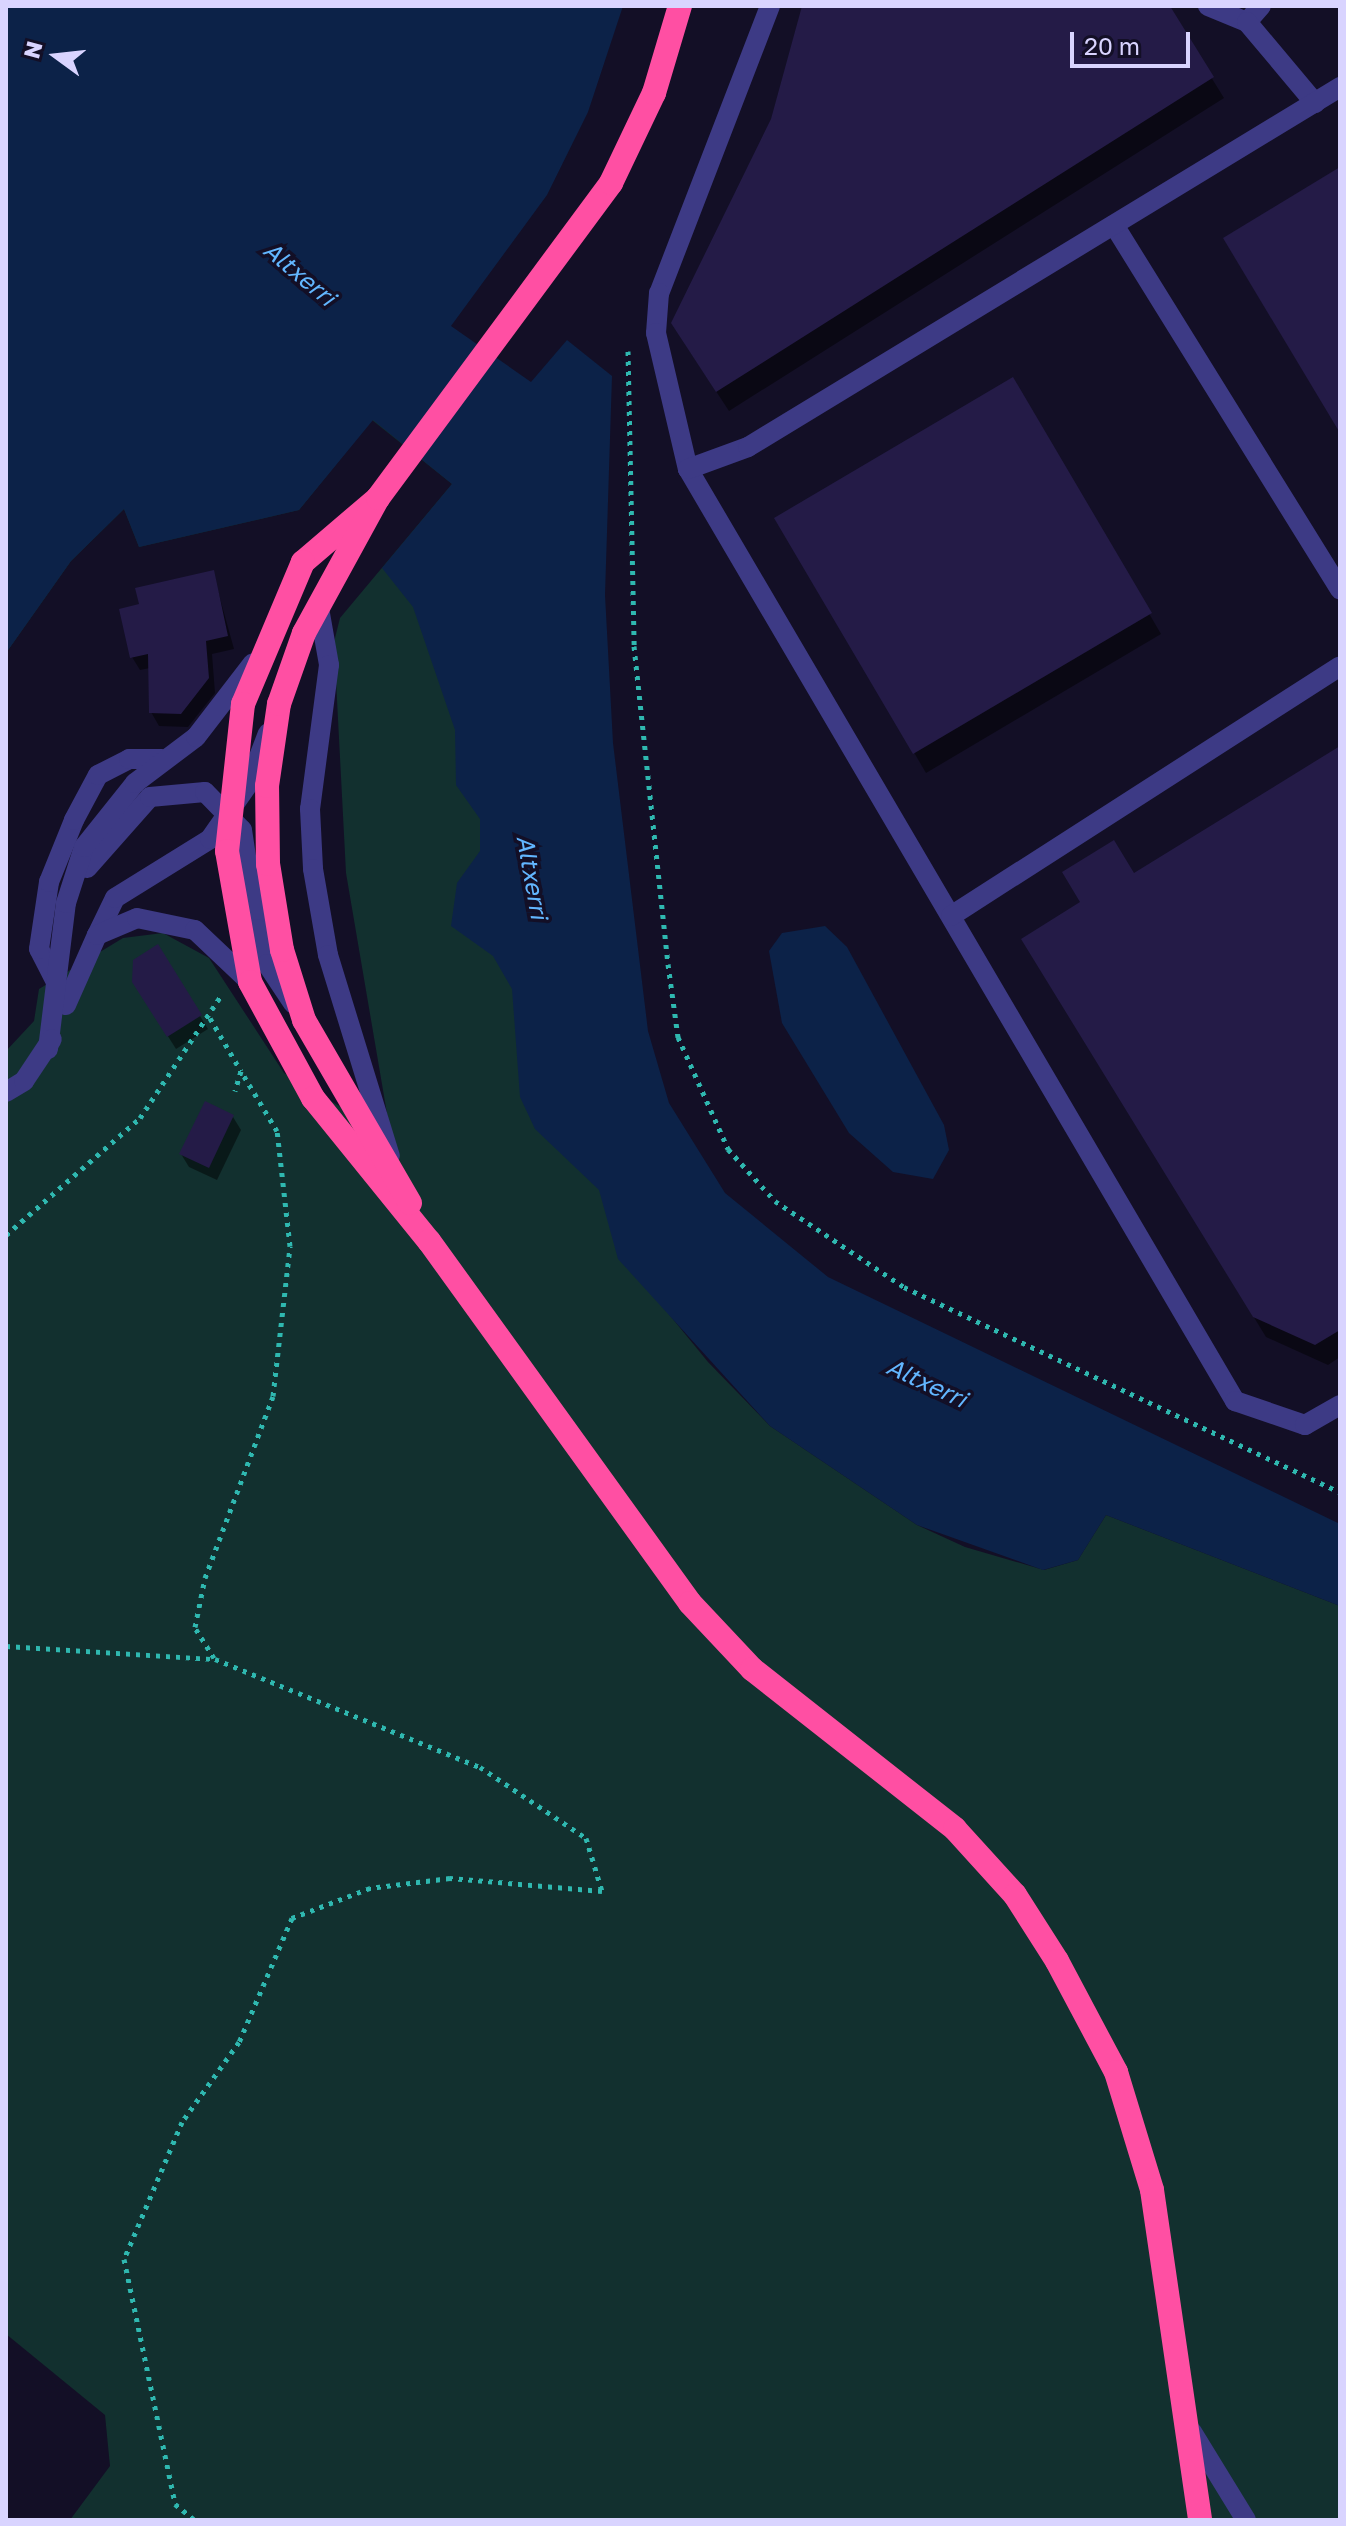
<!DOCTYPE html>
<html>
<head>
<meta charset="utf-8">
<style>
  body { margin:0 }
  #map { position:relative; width:1346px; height:2526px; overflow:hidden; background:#130f26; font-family:"Golos Text",sans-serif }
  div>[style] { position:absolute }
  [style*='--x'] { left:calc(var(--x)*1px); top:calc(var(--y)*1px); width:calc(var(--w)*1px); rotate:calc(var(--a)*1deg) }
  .green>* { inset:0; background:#12302f }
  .water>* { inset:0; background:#0c2248 }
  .shadow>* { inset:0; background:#0007 }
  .building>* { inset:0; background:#241b47 }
  .path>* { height:5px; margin-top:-2.5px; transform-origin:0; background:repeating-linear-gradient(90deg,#2fb8b0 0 4px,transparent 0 10px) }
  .minor>* { height:20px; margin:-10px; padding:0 10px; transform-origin:10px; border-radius:10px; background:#3d3a85 }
  .highway>* { height:24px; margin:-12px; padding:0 12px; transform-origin:12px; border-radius:12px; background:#ff4fa3 }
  span { translate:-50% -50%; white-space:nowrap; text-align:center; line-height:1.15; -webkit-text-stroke:7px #130f26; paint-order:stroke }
  .water-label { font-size:24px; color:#62b6ff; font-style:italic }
  .frame { position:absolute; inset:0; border:8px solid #d9d4ff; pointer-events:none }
  .north { position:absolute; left:16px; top:16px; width:80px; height:80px; -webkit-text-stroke:6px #130f26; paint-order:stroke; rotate:285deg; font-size:22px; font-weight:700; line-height:32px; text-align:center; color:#d9d4ff }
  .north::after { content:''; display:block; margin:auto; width:28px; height:36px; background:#d9d4ff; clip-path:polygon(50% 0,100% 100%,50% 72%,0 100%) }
  .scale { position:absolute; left:1070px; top:32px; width:120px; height:36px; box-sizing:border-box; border:4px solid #d9d4ff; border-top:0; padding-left:10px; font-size:24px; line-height:28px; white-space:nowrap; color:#d9d4ff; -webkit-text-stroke:6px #130f26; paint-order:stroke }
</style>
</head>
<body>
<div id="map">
  <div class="green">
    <div style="clip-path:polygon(183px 300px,466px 465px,645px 1285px,708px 1362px,770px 1426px,917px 1525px,965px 1547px,1044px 1570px,1078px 1560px,1106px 1515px,1340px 1606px,1340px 2520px,70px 2520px,110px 2466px,105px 2415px,6px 2334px,6px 1051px,34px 1021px,39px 989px,123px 938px,163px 933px,209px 958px,284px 1073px,391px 1137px,346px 873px,334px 642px,340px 618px,452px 484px,372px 420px,299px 510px,139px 547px,124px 509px,71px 561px,6px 653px)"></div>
  </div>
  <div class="water">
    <div style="clip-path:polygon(6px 6px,623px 6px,588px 112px,547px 195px,451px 326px,531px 382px,567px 340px,612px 376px,605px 595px,613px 743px,648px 1031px,669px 1103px,725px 1193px,828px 1277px,1340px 1524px,1340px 1606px,1106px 1515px,1078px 1560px,1043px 1570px,917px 1525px,770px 1426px,618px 1259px,599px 1190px,535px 1129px,520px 1097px,512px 989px,493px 956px,451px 926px,457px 883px,480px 851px,480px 819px,456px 785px,455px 730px,413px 607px,382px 568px,452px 484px,373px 420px,299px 510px,139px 547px,124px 509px,71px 561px,6px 653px)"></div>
    <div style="clip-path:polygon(825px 926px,847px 947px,944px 1125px,949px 1150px,933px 1179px,893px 1172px,849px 1133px,782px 1023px,769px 951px,782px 933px)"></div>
  </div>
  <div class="shadow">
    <div style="clip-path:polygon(807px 6px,1167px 6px,1224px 98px,729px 411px,685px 344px,773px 120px)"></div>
    <div style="clip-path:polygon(1012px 379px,1161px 634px,926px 773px,777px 518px)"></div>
    <div style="clip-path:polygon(213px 573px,234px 649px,212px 654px,215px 693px,188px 727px,159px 726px,151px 712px,150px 668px,140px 670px,132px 657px,141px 606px)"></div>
    <div style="clip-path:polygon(1340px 749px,1340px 1357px,1328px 1365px,1266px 1337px,1035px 959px)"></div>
    <div style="clip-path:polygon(142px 995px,200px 1016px,208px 1029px,176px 1049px)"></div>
    <div style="clip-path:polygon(233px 1117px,241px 1130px,217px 1180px,189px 1167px,181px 1154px)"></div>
  </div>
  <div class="building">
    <div style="clip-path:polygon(802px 6px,1170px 6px,1214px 77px,716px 392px,671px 323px,771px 119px)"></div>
    <div style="clip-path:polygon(1340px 167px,1340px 433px,1223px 238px)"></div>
    <div style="clip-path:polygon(1013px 377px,1152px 613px,913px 754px,774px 518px)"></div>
    <div style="clip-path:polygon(214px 570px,228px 636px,206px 641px,209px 678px,181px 714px,149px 713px,148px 654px,130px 658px,119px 609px,139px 604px,135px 588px)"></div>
    <div style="clip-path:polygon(1340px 746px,1340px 1330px,1315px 1345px,1253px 1317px,1021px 939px,1080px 902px,1062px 872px,1114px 840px,1134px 873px)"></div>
    <div style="clip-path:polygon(158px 944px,202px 1015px,167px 1037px,132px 982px,133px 960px)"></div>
    <div style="clip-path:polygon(205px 1101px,234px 1115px,209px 1168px,179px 1154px)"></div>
  </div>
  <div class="path">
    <div style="--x:628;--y:351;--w:295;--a:88.8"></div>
    <div style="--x:634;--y:646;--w:320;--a:83.9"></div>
    <div style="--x:668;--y:964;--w:74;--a:82.2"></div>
    <div style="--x:678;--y:1037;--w:123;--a:65.9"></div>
    <div style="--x:728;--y:1149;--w:70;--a:47.9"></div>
    <div style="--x:775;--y:1201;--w:155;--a:33.7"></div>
    <div style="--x:904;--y:1287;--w:482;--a:25.2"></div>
    <div style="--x:210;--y:1018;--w:61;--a:59.7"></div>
    <div style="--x:241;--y:1071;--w:21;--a:107"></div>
    <div style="--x:6;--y:1235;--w:178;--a:-41.1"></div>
    <div style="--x:140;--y:1118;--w:145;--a:-56.5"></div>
    <div style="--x:6;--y:1646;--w:209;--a:3.6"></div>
    <div style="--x:215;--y:1659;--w:286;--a:22.2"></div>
    <div style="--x:480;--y:1767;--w:128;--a:33.8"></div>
    <div style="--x:586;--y:1838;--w:55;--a:73.2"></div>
    <div style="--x:602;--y:1891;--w:153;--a:-175.1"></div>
    <div style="--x:450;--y:1878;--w:81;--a:172.9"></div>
    <div style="--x:370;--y:1888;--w:84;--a:159"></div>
    <div style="--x:292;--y:1918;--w:135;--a:113.1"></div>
    <div style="--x:239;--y:2042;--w:98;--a:125.5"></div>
    <div style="--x:182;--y:2122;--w:149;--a:112.9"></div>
    <div style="--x:124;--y:2259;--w:250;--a:78.2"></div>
    <div style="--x:175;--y:2504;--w:26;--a:39"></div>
    <div style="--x:214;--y:1658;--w:36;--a:-122"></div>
    <div style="--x:195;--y:1627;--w:50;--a:-78.5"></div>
    <div style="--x:205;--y:1578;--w:194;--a:-69.5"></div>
    <div style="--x:273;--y:1396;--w:151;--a:-83.5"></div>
    <div style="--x:290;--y:1246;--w:116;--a:-96.4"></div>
    <div style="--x:277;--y:1131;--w:70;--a:-121"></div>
  </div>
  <div class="minor">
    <div style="--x:770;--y:6;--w:308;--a:111.1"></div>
    <div style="--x:659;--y:293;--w:40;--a:94.3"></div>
    <div style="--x:656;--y:333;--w:140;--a:76.8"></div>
    <div style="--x:688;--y:469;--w:1081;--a:59.59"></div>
    <div style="--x:1235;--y:1401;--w:74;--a:18.9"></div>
    <div style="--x:1305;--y:1425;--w:40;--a:-29.7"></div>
    <div style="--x:1208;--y:6;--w:42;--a:22.3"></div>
    <div style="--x:1247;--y:22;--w:21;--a:-49"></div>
    <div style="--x:1247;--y:22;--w:106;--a:50"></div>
    <div style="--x:1114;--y:225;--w:429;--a:58.2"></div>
    <div style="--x:688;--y:469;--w:64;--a:-20.1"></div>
    <div style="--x:748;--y:447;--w:693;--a:-31.3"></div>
    <div style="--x:319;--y:608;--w:58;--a:80"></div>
    <div style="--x:329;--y:665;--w:145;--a:97.5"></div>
    <div style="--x:310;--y:809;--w:60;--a:87.1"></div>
    <div style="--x:313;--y:869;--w:87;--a:80.1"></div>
    <div style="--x:328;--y:955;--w:210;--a:72.9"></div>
    <div style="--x:87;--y:868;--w:95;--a:-48.4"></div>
    <div style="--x:150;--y:797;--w:55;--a:-5.2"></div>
    <div style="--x:205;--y:792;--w:53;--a:45.8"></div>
    <div style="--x:242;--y:830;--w:100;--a:81.4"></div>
    <div style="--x:257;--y:929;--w:36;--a:74"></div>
    <div style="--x:267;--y:964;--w:47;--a:56.3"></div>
    <div style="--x:951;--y:916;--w:462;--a:-32.7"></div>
    <div style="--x:97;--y:935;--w:41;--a:-64.1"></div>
    <div style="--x:115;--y:898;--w:112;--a:-31.8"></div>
    <div style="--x:210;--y:839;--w:68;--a:-55.1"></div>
    <div style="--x:249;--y:783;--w:53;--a:-69.2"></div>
    <div style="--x:60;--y:990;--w:46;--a:-117.1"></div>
    <div style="--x:39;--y:949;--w:68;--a:-81.5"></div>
    <div style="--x:49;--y:882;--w:67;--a:-68"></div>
    <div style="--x:74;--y:820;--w:51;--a:-61.9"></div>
    <div style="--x:98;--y:775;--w:35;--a:-27"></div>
    <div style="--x:129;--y:759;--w:33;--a:0"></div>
    <div style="--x:66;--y:1005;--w:77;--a:-66.1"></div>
    <div style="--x:97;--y:935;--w:43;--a:-23"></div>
    <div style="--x:137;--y:918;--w:59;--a:11.7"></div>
    <div style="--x:195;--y:930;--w:76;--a:43.4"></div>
    <div style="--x:48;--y:1049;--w:147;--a:-83"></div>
    <div style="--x:66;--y:903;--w:59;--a:-72.2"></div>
    <div style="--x:84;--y:847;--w:82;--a:-51.4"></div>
    <div style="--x:135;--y:783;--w:76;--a:-37"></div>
    <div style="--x:196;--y:737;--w:93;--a:-52.4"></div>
    <div style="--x:6;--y:1092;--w:21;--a:-31"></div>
    <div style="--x:24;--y:1081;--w:50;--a:-56.3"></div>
    <div style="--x:1192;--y:2432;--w:103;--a:58.5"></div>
  </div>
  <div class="highway">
    <div style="--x:378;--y:498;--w:99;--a:139.5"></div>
    <div style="--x:303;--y:562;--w:154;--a:112.9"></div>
    <div style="--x:243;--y:704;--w:148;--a:96.2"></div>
    <div style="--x:227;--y:851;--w:133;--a:80"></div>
    <div style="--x:250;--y:982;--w:132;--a:61.5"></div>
    <div style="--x:313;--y:1098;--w:184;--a:51"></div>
    <div style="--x:429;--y:1241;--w:446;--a:54.2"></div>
    <div style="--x:690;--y:1603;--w:91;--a:46.8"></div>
    <div style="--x:752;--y:1669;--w:258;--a:38.2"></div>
    <div style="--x:955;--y:1829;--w:89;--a:47.7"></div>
    <div style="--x:1015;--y:1895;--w:78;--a:57.5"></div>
    <div style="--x:1057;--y:1961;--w:126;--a:62"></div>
    <div style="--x:1116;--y:2072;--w:123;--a:73"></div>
    <div style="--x:1152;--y:2190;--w:333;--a:81.7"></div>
    <div style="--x:410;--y:1203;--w:211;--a:-120.1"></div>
    <div style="--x:304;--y:1020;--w:73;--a:-107.4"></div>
    <div style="--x:282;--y:950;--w:87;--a:-99.2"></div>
    <div style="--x:268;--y:864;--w:78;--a:-90.7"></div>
    <div style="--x:267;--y:786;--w:83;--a:-81.7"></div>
    <div style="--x:279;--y:704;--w:75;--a:-70.6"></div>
    <div style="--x:304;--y:633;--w:154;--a:-61.3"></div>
    <div style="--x:378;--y:498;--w:392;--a:-53.5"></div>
    <div style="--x:611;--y:183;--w:100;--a:-64.5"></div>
    <div style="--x:654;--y:93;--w:91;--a:-73.4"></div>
  </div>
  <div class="water-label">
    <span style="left:300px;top:273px;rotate:40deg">Altxerri</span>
    <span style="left:533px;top:877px;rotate:80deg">Altxerri</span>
    <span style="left:927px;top:1382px;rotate:25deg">Altxerri</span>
  </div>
  <div class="frame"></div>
  <div class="north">N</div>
  <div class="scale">20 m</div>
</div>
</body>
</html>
